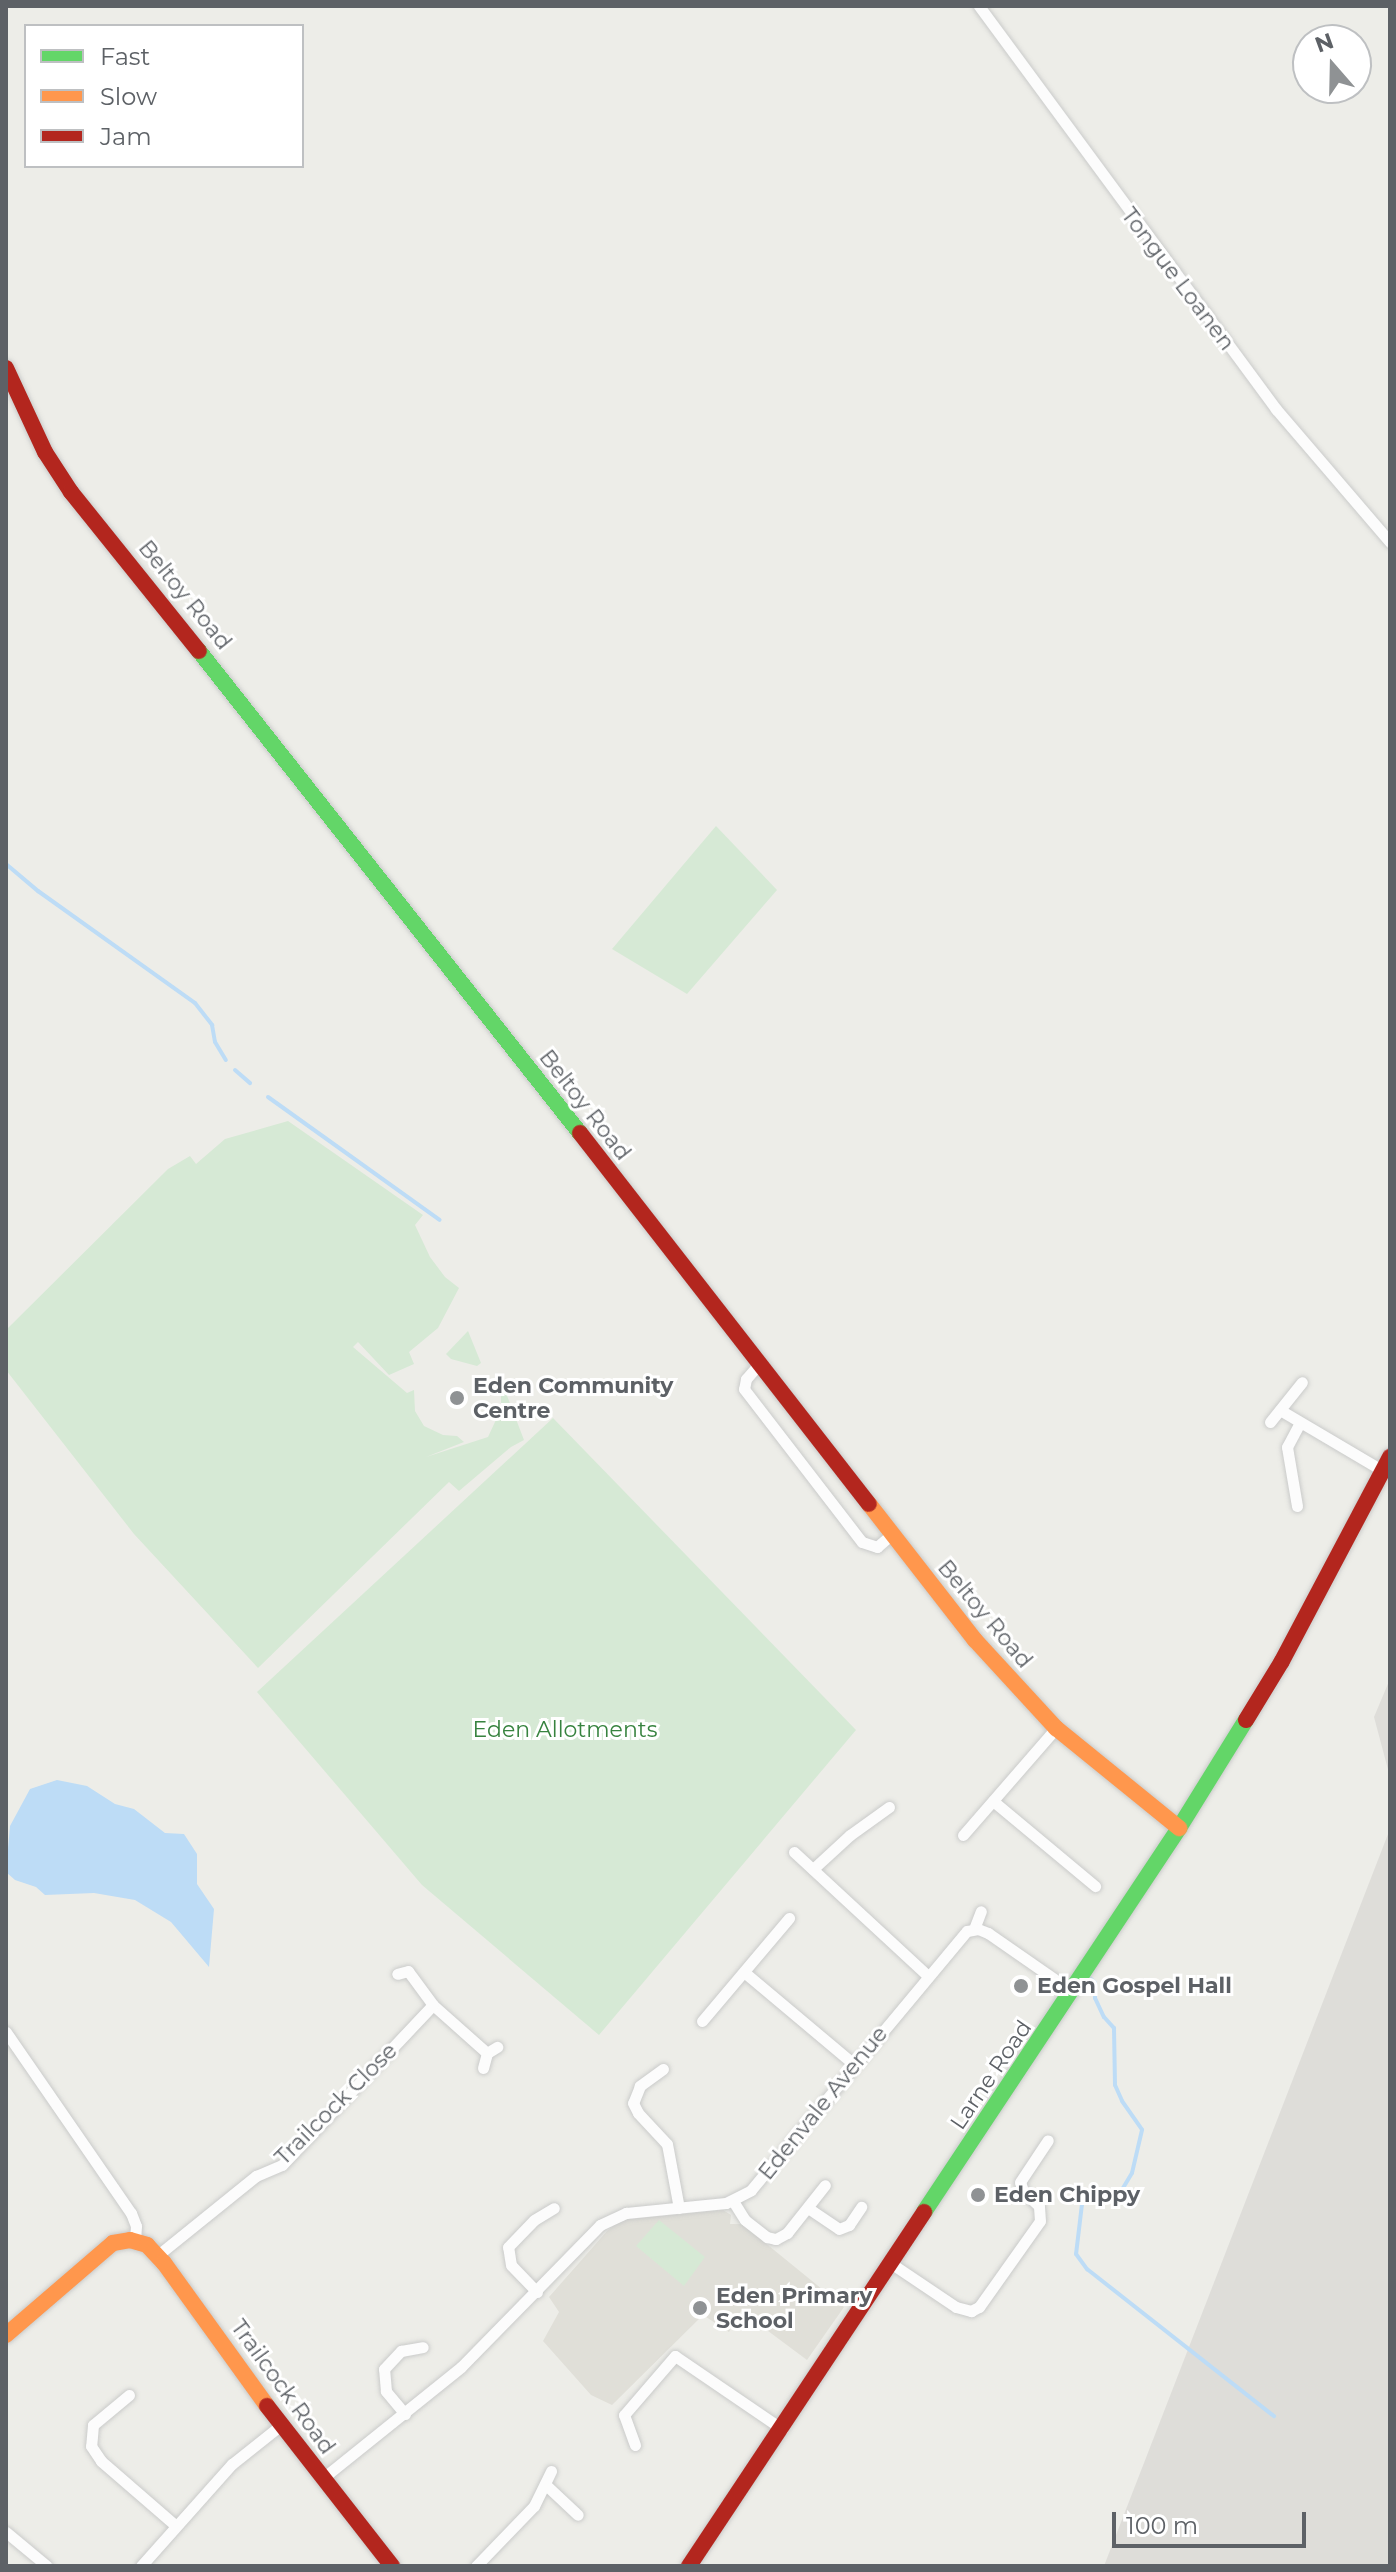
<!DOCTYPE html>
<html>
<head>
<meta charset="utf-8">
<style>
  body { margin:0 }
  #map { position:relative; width:1396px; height:2572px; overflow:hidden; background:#edede8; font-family:Montserrat,sans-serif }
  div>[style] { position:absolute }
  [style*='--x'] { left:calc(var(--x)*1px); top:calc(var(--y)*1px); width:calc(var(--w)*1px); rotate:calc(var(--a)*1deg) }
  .industrial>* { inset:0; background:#deddd9 }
  .education>* { inset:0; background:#e0dfd8 }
  .green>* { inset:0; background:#d6e9d5 }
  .water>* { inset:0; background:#bddcf6 }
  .stream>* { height:4px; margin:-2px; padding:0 2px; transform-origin:2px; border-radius:2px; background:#bddcf6 }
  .roads { filter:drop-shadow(0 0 2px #cacbca) drop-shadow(0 0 2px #cacbca) }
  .street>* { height:11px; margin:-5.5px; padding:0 5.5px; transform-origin:5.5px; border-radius:5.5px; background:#fcfcfc }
  .fast>* { height:16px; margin:-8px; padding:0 8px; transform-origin:8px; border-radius:8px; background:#63d668 }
  .slow>* { height:16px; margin:-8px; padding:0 8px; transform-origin:8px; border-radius:8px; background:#ff974d }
  .jam>* { height:16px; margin:-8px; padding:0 8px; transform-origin:8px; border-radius:8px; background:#b3261e }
  .dots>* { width:22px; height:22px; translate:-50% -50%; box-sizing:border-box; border:4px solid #fff; border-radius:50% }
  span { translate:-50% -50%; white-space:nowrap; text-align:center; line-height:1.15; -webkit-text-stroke:6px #fff; paint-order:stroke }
  .street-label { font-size:22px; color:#5d6166 }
  .poi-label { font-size:22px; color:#5d6166; font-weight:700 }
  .left { translate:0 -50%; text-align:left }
  .park-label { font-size:22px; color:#37833f }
  .frame { position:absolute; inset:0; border:8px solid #5d6166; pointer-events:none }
  .legend { position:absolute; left:24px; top:24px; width:280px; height:144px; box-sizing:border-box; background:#fff; border:2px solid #bec0c2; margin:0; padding:10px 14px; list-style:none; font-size:24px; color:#5d6166 }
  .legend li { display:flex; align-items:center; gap:16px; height:40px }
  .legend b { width:40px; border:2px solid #bec0c2 }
  .north { position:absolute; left:1292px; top:24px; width:80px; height:80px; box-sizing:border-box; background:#fff; border:2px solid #bec0c2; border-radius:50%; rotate:340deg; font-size:22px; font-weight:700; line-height:32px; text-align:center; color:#5d6166 }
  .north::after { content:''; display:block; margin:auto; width:28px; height:36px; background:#8f9294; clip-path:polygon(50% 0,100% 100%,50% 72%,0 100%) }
  .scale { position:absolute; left:1112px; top:2512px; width:194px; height:36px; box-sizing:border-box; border:4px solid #5d6166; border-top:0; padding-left:10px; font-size:24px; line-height:28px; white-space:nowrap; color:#5d6166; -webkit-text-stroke:6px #fff; paint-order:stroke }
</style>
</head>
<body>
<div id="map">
  <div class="industrial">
    <div style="clip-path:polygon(1390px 1679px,1390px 1777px,1374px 1717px)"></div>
    <div style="clip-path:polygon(1390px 1829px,1390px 2566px,1104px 2566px)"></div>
  </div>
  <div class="education">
    <div style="clip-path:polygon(723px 2210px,731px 2215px,730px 2224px,742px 2224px,844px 2307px,807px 2360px,741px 2311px,729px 2332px,703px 2315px,612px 2405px,591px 2395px,543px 2341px,559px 2312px,549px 2297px,608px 2230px,621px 2220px)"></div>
  </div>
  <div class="green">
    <div style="clip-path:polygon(716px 826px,777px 890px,687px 994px,612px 949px)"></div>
    <div style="clip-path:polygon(288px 1121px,423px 1215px,415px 1225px,430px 1257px,445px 1277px,459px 1288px,438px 1328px,409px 1352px,414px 1364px,389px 1375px,358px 1342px,353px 1347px,407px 1393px,414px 1390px,415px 1411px,424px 1426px,443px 1435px,457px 1436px,464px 1442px,426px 1457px,488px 1437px,501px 1409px,501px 1380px,524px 1440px,511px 1447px,459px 1491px,449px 1482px,258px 1668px,134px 1534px,6px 1370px,6px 1330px,168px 1169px,190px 1156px,196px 1164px,225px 1139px)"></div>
    <div style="clip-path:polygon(468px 1331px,481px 1363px,477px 1366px,451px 1359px,446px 1354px)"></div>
    <div style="clip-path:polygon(553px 1418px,856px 1730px,599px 2035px,422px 1885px,257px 1692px)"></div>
    <div style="clip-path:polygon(659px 2220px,705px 2257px,684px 2286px,636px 2246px)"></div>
  </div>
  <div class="water">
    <div style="clip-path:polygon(57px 1780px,87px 1786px,115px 1804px,134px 1809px,165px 1833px,184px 1834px,197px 1854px,197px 1884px,214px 1909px,209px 1967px,171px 1922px,135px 1900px,94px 1893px,45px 1895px,36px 1887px,15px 1880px,6px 1872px,10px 1826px,30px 1789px)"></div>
  </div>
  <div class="stream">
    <div style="--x:6;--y:864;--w:42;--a:40.2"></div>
    <div style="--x:38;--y:891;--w:193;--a:35.5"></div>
    <div style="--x:195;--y:1003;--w:28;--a:52"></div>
    <div style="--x:212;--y:1025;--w:17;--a:80"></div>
    <div style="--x:215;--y:1042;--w:21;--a:59"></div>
    <div style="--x:235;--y:1070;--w:20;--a:41"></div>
    <div style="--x:268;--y:1097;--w:211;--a:35.6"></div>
    <div style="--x:1087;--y:1975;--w:11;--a:45"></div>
    <div style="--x:1095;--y:1983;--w:15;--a:90"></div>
    <div style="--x:1095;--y:1998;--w:21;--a:65"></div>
    <div style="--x:1104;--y:2017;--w:15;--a:48"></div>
    <div style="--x:1114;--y:2028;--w:57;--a:89"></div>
    <div style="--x:1115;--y:2085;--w:17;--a:66"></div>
    <div style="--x:1122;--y:2101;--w:35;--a:55"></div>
    <div style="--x:1142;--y:2130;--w:44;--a:103.1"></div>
    <div style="--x:1132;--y:2173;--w:23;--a:121"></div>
    <div style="--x:1120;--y:2193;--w:31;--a:171"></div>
    <div style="--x:1089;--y:2198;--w:9;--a:139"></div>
    <div style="--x:1082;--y:2204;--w:50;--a:96.8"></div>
    <div style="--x:1076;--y:2254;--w:19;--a:54"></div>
    <div style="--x:1087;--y:2269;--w:238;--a:38.2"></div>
  </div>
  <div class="roads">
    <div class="street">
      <div style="--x:979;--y:6;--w:501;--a:53.61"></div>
      <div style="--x:1276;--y:409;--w:175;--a:49.4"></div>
      <div style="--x:759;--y:1364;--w:20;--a:131"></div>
      <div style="--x:746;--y:1379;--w:10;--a:101"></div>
      <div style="--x:744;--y:1389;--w:193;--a:52.4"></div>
      <div style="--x:862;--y:1542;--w:16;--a:18"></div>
      <div style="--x:877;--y:1547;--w:20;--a:-41"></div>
      <div style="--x:1280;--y:1410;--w:120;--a:30.6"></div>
      <div style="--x:1270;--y:1422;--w:51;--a:-51.3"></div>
      <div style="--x:1297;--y:1506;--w:60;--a:-99.6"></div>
      <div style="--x:1287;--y:1447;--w:27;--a:-62"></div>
      <div style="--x:993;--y:1801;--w:133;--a:39.8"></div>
      <div style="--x:963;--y:1835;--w:142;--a:-49"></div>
      <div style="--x:794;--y:1852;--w:183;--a:42.8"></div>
      <div style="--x:813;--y:1869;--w:50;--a:-42.6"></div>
      <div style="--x:850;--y:1835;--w:48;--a:-35.7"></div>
      <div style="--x:974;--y:1929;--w:19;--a:-69"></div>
      <div style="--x:744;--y:1972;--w:145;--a:40"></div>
      <div style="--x:433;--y:2005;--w:72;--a:41.6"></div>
      <div style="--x:487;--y:2053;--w:12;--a:-31"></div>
      <div style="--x:702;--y:2021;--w:135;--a:-49.8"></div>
      <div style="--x:6;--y:2032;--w:220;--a:55.4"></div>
      <div style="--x:131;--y:2213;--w:14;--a:69"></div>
      <div style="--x:136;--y:2226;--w:14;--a:94"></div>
      <div style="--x:483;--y:2068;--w:16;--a:-75"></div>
      <div style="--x:663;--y:2069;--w:29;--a:144"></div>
      <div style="--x:640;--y:2086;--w:18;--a:112"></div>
      <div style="--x:633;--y:2103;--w:11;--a:63"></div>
      <div style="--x:638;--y:2113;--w:42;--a:46.9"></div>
      <div style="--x:667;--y:2144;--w:65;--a:79.4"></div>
      <div style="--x:733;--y:2201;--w:22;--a:58"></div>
      <div style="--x:745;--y:2220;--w:28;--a:38"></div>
      <div style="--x:767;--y:2237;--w:9;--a:13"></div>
      <div style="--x:776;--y:2239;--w:13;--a:-29"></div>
      <div style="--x:787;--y:2233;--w:61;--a:-51.6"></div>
      <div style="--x:808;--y:2208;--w:37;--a:34"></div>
      <div style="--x:839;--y:2229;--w:11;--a:-22"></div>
      <div style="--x:849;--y:2225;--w:22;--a:-56"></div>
      <div style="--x:158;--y:2255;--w:126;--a:-38.9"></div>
      <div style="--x:256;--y:2176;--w:28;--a:-23"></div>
      <div style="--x:282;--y:2165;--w:220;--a:-46.7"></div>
      <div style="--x:433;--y:2005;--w:42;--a:-126.3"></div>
      <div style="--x:408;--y:1971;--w:11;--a:165"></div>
      <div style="--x:892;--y:2264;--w:77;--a:33.9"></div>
      <div style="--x:956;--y:2307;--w:16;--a:15"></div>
      <div style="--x:971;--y:2311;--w:9;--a:-27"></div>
      <div style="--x:979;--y:2307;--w:105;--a:-54.7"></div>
      <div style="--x:1040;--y:2221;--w:15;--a:-94"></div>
      <div style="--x:1039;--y:2206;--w:22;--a:-137"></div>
      <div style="--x:1023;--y:2191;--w:9;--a:-108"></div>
      <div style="--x:1020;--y:2182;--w:50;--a:-56.3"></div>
      <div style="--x:537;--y:2292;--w:37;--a:-134"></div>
      <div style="--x:511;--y:2265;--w:18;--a:-99"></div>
      <div style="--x:508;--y:2247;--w:37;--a:-46"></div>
      <div style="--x:534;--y:2220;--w:23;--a:-31"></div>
      <div style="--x:129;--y:2395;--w:47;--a:140.2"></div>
      <div style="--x:93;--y:2425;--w:21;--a:95"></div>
      <div style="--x:91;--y:2446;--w:18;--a:56"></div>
      <div style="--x:101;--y:2461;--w:98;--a:40.9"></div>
      <div style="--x:405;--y:2414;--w:30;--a:-130"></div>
      <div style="--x:386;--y:2391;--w:22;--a:-95"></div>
      <div style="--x:384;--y:2369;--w:25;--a:-47"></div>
      <div style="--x:401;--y:2351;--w:22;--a:-10"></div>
      <div style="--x:635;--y:2445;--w:32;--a:-110"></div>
      <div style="--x:624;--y:2415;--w:78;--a:-49.2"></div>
      <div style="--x:675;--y:2356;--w:130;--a:34.3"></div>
      <div style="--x:323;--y:2478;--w:177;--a:-38.8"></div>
      <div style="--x:461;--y:2367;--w:199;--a:-45.6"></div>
      <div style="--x:600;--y:2225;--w:29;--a:-25"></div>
      <div style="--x:626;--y:2213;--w:100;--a:-5.7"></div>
      <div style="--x:726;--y:2203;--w:28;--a:-27"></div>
      <div style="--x:751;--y:2190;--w:337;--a:-50.2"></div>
      <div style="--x:967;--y:1931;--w:11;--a:-10"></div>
      <div style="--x:978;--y:1929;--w:11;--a:22"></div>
      <div style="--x:988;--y:1933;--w:103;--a:34.8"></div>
      <div style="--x:547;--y:2486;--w:42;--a:43.1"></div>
      <div style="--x:6;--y:2532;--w:53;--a:39.7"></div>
      <div style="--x:141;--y:2566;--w:137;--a:-48.3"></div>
      <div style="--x:232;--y:2464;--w:63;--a:-38.5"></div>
      <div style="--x:476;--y:2566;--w:83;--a:-46"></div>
      <div style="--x:534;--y:2506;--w:39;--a:-64"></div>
    </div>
    <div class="fast">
      <div style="--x:199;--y:651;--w:614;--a:51.68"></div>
      <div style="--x:924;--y:2212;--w:461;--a:-56.4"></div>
      <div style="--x:1179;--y:1828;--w:127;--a:-58.2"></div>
    </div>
    <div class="slow">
      <div style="--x:869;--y:1504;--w:172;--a:52.1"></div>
      <div style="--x:975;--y:1640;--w:120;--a:47.4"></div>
      <div style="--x:1056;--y:1728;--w:159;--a:39.1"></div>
      <div style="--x:6;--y:2335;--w:141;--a:-40.7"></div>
      <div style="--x:113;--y:2243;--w:17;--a:-10"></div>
      <div style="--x:130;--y:2240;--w:18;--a:16"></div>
      <div style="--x:147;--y:2245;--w:25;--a:47"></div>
      <div style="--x:164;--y:2263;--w:176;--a:54.2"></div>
    </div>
    <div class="jam">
      <div style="--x:6;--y:368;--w:93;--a:65.1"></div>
      <div style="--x:45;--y:452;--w:48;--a:57"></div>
      <div style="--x:71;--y:492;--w:204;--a:51.2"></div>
      <div style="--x:580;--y:1133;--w:470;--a:52.1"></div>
      <div style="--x:1246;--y:1720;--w:69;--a:-58.6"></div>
      <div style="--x:1282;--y:1661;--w:231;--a:-62.1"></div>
      <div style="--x:267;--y:2406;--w:203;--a:52"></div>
      <div style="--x:689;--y:2566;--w:425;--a:-56.4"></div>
    </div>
  </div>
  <div class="dots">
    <div style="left:457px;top:1398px;background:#8f9294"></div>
    <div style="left:1021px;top:1986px;background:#8f9294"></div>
    <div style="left:978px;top:2195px;background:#8f9294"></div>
    <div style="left:700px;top:2308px;background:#8f9294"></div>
  </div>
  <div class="street-label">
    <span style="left:1178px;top:279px;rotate:53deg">Tongue Loanen</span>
    <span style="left:185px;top:595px;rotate:51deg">Beltoy Road</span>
    <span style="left:585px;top:1105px;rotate:52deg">Beltoy Road</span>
    <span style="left:985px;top:1614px;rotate:50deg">Beltoy Road</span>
    <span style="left:991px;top:2075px;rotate:-56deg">Larne Road</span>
    <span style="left:823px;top:2103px;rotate:-51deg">Edenvale Avenue</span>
    <span style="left:336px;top:2104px;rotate:-45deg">Trailcock Close</span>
    <span style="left:283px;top:2387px;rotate:54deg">Trailcock Road</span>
  </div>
  <div class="poi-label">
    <span class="left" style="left:473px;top:1398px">Eden Community<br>Centre</span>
    <span class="left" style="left:1037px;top:1986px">Eden Gospel Hall</span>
    <span class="left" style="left:994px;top:2195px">Eden Chippy</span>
    <span class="left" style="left:716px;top:2308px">Eden Primary<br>School</span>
  </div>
  <div class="park-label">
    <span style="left:565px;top:1730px">Eden Allotments</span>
  </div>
  <div class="frame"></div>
  <ul class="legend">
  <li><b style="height:10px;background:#63d668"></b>Fast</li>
  <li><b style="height:10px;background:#ff974d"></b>Slow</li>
  <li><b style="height:10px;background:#b3261e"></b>Jam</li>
  </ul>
  <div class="north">N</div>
  <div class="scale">100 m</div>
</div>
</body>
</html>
